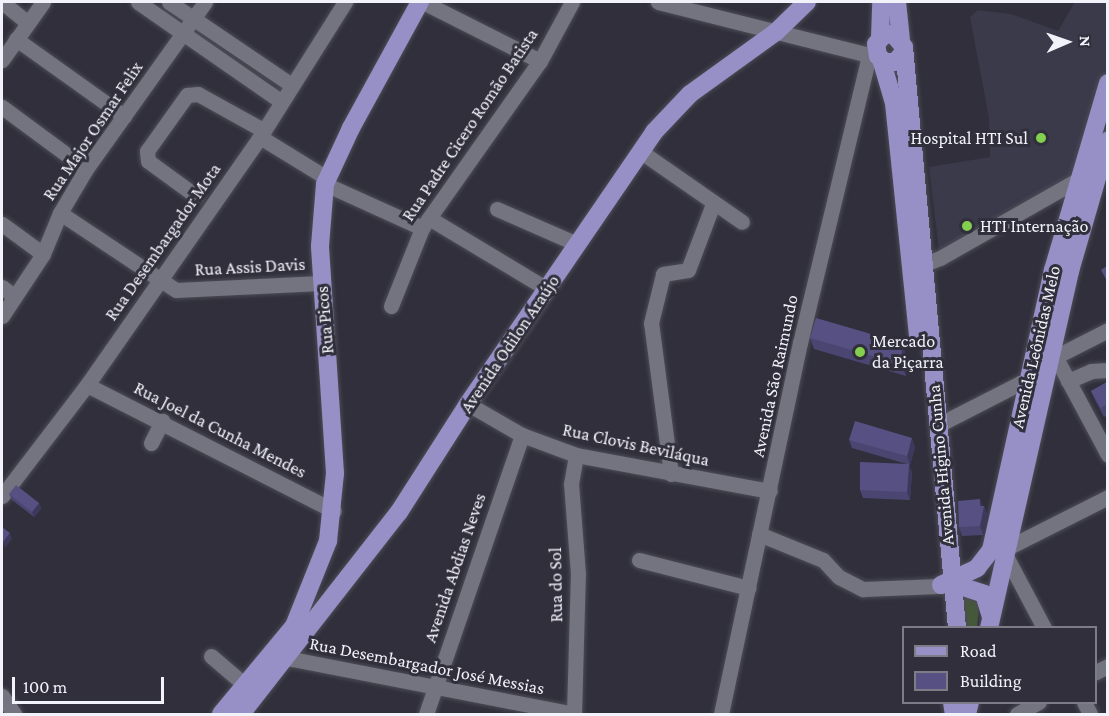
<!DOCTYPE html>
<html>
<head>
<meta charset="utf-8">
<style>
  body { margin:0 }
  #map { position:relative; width:1109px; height:716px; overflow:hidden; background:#302f3b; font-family:"Crimson Pro",serif }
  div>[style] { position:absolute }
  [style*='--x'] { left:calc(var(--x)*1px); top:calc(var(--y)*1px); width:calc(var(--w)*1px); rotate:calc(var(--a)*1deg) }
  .built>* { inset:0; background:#3b3a4b }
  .green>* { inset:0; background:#455939 }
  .roads { filter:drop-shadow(0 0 2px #4c4c56) drop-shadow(0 0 2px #4c4c56) }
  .minor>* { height:15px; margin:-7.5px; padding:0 7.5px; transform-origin:7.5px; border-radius:7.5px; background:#747481 }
  .major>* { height:18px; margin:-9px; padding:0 9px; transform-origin:9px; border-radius:9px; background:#9690c7 }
  .wall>* { inset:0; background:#4b4671 }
  .shaded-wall>* { inset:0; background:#3d395c }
  .building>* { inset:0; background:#575183 }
  .dots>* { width:16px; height:16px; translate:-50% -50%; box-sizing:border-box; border:3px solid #302f3b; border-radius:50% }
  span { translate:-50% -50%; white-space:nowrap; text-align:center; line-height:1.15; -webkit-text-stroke:6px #302f3b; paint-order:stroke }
  .street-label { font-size:18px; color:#f2f2fa }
  .poi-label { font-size:18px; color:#f2f2fa }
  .right { translate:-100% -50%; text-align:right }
  .left { translate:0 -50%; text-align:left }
  .frame { position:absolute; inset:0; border:3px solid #f2f2fa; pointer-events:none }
  .legend { position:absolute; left:902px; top:626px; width:195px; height:78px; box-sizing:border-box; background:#302f3b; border:2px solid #7e7d87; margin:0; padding:8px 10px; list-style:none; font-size:18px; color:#f2f2fa }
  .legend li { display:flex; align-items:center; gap:12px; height:30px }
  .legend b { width:30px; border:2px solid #7e7d87 }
  .north { position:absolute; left:1037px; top:12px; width:60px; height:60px; -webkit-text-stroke:4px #302f3b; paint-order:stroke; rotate:88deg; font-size:16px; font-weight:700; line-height:24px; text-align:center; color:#f2f2fa }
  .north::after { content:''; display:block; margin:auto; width:21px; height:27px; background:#f2f2fa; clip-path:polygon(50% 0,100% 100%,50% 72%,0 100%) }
  .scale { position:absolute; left:12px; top:677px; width:152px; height:27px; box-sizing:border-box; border:3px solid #f2f2fa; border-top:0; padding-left:8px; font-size:18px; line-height:21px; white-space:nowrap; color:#f2f2fa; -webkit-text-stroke:4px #302f3b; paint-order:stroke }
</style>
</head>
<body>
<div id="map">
  <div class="built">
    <div style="clip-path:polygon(1075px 2px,1107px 2px,1107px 92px,1079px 183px,940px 258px,929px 167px,990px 157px,989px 118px,970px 17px,978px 10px,1011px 14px,1058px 31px)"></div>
  </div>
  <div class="green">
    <div style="clip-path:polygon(965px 592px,974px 596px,979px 606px,977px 627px,963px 627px,958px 607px)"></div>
  </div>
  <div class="roads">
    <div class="minor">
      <div style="--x:2;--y:2;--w:32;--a:39"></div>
      <div style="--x:138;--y:2;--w:172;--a:34.8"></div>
      <div style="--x:169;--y:2;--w:146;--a:34.1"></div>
      <div style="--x:423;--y:2;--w:131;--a:26.8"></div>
      <div style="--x:658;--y:2;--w:218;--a:14.1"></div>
      <div style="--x:16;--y:39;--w:133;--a:35.5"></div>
      <div style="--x:2;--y:60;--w:71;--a:-54.7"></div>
      <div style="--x:2;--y:107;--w:104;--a:36.4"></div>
      <div style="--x:260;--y:137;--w:79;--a:31.5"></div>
      <div style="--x:640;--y:151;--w:124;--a:34.8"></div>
      <div style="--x:325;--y:184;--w:107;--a:24.4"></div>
      <div style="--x:196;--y:196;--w:59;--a:-143.9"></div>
      <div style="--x:148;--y:161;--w:10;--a:-96"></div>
      <div style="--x:147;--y:151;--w:69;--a:-54.5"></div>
      <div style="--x:187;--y:95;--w:11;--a:-5"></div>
      <div style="--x:198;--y:94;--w:74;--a:29"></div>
      <div style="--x:497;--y:209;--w:87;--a:23.6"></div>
      <div style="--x:60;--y:213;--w:139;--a:33.6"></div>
      <div style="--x:176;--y:290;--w:145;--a:-2.8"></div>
      <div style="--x:429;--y:218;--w:138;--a:31"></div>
      <div style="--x:2;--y:224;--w:51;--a:36.2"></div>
      <div style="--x:915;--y:268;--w:27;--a:-22"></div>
      <div style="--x:940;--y:258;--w:168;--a:-29.6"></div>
      <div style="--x:2;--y:287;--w:16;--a:38"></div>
      <div style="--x:391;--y:306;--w:84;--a:-68.3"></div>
      <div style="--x:422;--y:228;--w:204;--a:-54.8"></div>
      <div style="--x:540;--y:61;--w:67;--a:-61.5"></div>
      <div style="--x:2;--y:316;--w:74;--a:-56.5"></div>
      <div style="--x:43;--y:254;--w:44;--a:-67.5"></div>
      <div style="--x:60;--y:213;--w:51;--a:-59.4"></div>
      <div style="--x:86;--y:169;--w:205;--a:-54.5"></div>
      <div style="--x:1055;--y:356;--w:112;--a:61.8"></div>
      <div style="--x:1051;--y:359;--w:64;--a:-27"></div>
      <div style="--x:1068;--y:381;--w:25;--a:-23"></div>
      <div style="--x:1091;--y:371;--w:17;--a:-3"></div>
      <div style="--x:87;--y:385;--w:277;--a:27"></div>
      <div style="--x:468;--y:404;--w:62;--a:29.9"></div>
      <div style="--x:522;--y:435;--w:58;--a:20.3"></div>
      <div style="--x:576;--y:455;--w:197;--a:10.5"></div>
      <div style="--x:938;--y:425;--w:92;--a:-27.1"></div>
      <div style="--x:1020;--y:383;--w:18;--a:9"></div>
      <div style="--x:151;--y:443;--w:25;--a:-63"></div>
      <div style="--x:671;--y:474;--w:152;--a:-97.5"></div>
      <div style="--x:651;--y:323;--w:50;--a:-76.2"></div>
      <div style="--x:663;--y:274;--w:25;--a:-9"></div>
      <div style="--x:688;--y:270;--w:71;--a:-69.3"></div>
      <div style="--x:2;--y:496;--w:140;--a:-52.6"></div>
      <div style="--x:87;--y:385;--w:302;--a:-55.1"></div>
      <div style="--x:260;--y:137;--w:160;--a:-57.8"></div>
      <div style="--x:759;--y:534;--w:69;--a:22.1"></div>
      <div style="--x:823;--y:560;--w:23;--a:47"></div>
      <div style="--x:839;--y:577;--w:27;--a:27"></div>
      <div style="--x:863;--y:589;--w:76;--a:-2.3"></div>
      <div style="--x:1009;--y:547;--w:111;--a:-26.8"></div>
      <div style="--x:1007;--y:558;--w:79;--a:62.1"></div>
      <div style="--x:639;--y:560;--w:113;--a:14.4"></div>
      <div style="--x:279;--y:650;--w:16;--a:35"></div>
      <div style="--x:292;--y:659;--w:287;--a:11"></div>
      <div style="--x:211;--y:656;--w:45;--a:40.5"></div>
      <div style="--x:1096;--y:672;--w:13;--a:-27"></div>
      <div style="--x:2;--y:696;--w:22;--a:56"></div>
      <div style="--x:1084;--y:702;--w:13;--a:63"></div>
      <div style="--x:426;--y:714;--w:295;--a:-71"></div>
      <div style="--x:574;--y:714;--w:140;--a:-88.4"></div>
      <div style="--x:578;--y:574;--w:90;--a:-94.4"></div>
      <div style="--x:571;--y:484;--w:29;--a:-80"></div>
      <div style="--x:721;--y:714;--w:379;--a:-78"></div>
      <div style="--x:800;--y:343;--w:296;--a:-76.5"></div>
      <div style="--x:1017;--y:714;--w:25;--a:-29"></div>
    </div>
    <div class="major">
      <div style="--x:897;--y:2;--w:37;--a:84"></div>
      <div style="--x:880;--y:38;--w:36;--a:-88"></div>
      <div style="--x:904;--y:52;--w:13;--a:132"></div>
      <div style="--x:895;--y:62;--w:10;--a:180"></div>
      <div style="--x:885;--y:62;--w:9;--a:-139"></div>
      <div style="--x:878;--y:56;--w:12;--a:-99"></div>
      <div style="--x:876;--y:44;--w:12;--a:-48"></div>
      <div style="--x:884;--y:35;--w:9;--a:-6"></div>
      <div style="--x:893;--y:34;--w:17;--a:50"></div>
      <div style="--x:904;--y:47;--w:583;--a:84.79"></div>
      <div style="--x:881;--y:59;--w:46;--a:73.5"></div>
      <div style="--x:894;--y:103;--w:234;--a:84.1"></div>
      <div style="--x:951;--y:583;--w:35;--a:18"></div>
      <div style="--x:984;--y:594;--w:24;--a:73"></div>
      <div style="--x:941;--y:585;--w:40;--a:-25"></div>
      <div style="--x:977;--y:568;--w:23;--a:-52"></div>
      <div style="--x:991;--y:550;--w:287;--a:-77.5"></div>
      <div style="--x:1053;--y:270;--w:195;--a:-73.6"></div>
      <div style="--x:989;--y:628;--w:366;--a:-77.2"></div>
      <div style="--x:1070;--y:271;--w:136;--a:-73.8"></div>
      <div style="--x:952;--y:702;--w:12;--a:81"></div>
      <div style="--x:221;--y:714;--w:114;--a:-50.3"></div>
      <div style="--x:294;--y:626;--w:92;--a:-68.2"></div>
      <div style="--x:328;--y:541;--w:68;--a:-84.1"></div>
      <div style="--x:335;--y:473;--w:227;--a:-93.8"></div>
      <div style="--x:320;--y:246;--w:62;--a:-85.4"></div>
      <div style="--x:325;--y:184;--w:62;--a:-65.1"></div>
      <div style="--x:351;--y:128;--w:144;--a:-61.3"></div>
      <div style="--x:241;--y:714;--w:256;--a:-52"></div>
      <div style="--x:399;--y:512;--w:128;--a:-57.4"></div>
      <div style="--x:468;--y:404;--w:330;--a:-55.6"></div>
      <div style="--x:654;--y:132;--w:52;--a:-46.5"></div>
      <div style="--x:690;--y:94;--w:106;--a:-35.8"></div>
      <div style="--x:776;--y:32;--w:43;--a:-44.1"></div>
      <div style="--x:967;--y:714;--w:12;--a:-76"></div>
    </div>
  </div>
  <div class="wall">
    <div style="clip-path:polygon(810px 338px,902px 343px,906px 355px,906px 376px,814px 349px)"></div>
    <div style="clip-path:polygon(1107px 382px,1107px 415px,1104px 417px,1095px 400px,1091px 391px)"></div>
    <div style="clip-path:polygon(849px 440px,915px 447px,910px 465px,909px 465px,912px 473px,910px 500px,863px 498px,860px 490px,907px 464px,852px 448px)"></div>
    <div style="clip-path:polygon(9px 494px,39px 503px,41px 509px,34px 517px,12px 500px)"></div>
    <div style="clip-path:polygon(982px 506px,984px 506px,987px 514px,983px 535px,962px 536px,959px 527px)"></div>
  </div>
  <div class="shaded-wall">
    <div style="clip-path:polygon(902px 343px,906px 355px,906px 376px,901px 364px)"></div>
    <div style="clip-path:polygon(912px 438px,915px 447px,910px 465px,907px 456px)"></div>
    <div style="clip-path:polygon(909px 464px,912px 473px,910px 500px,907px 492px)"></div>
    <div style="clip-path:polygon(980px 499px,983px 508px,984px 506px,987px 514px,983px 535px,980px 526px)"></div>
    <div style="clip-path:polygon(39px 503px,41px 509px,34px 517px,32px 512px)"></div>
    <div style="clip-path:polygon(10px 533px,12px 539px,5px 548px,3px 542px)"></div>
  </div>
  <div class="building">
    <div style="clip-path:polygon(1107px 266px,1107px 281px,1101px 270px)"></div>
    <div style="clip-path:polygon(816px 318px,902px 343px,901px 364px,810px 338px)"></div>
    <div style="clip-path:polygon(1107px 382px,1107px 404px,1101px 408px,1091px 391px)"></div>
    <div style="clip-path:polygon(855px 421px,912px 438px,907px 456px,849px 440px)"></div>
    <div style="clip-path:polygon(860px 462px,909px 464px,907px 492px,860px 490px)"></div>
    <div style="clip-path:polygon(16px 485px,39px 503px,32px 512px,9px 494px)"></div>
    <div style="clip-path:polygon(980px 499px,980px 506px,984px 506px,980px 526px,959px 527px,958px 501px)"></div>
    <div style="clip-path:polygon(2px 527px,10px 533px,3px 542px,2px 541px)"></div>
  </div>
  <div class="dots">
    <div style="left:1041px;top:138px;background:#83d04e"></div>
    <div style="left:967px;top:226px;background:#83d04e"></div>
    <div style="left:860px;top:352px;background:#83d04e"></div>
  </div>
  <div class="street-label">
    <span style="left:470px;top:125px;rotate:-56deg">Rua Padre Cicero Romão Batista</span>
    <span style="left:93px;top:131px;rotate:-56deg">Rua Major Osmar Felix</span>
    <span style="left:163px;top:242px;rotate:-55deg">Rua Desembargador Mota</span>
    <span style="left:250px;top:267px;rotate:-3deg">Rua Assis Davis</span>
    <span style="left:325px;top:320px;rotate:-95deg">Rua Picos</span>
    <span style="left:510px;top:344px;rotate:-56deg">Avenida Odilon Araújo</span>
    <span style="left:1036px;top:347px;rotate:-77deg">Avenida Leônidas Melo</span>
    <span style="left:775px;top:376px;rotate:-78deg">Avenida São Raimundo</span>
    <span style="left:220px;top:430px;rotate:27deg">Rua Joel da Cunha Mendes</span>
    <span style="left:636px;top:445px;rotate:12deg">Rua Clovis Beviláqua</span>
    <span style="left:941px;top:465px;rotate:-95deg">Avenida Higino Cunha</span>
    <span style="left:455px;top:568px;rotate:-71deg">Avenida Abdias Neves</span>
    <span style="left:556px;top:585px;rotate:-91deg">Rua do Sol</span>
    <span style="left:427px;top:666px;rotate:11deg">Rua Desembargador José Messias</span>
  </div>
  <div class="poi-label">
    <span class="right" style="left:1028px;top:138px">Hospital HTI Sul</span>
    <span class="left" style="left:980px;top:226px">HTI Internação</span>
    <span class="left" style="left:872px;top:352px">Mercado<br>da Piçarra</span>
  </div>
  <div class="frame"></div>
  <ul class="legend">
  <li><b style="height:8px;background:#9690c7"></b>Road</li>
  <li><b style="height:16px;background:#575183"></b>Building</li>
  </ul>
  <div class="north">N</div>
  <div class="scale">100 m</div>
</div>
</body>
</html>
